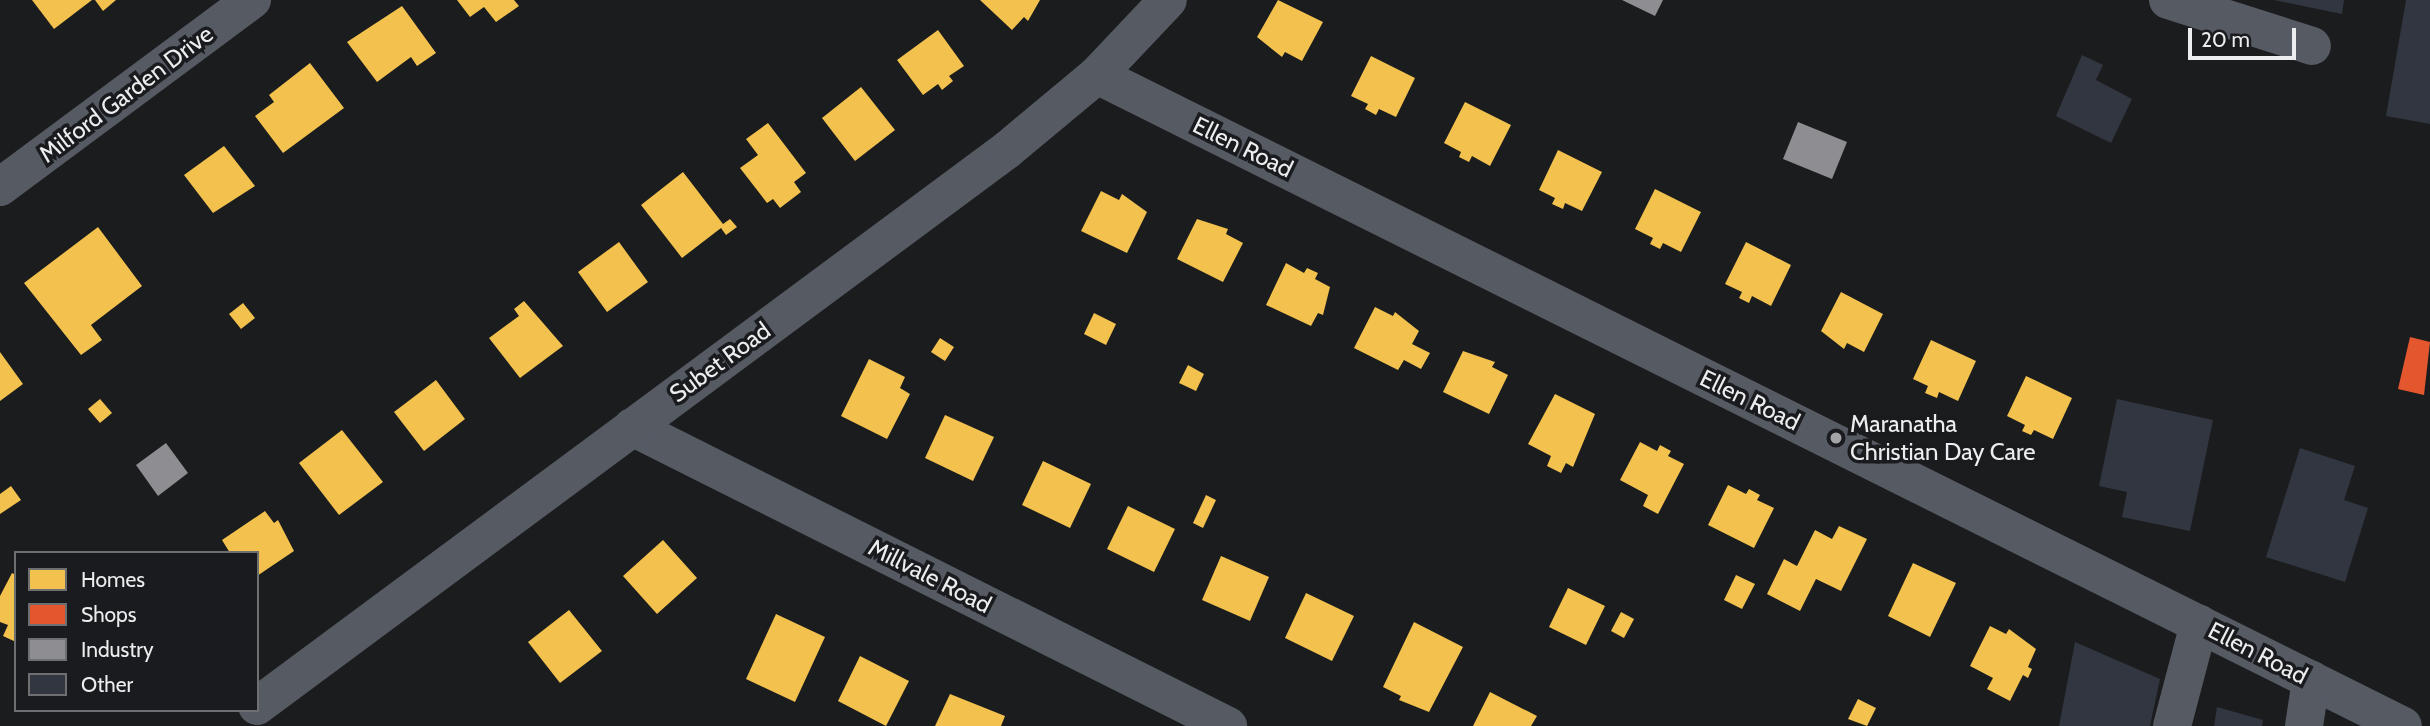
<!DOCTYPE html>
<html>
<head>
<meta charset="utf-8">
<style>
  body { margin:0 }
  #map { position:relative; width:2430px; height:726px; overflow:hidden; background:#1b1c1d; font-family:Cabin,sans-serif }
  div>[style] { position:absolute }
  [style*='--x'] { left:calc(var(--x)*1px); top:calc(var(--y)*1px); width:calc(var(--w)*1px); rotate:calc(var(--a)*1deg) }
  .homes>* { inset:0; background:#f2c14e }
  .shops>* { inset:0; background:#e4572e }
  .industry>* { inset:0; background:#8d8d92 }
  .building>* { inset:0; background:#313641 }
  .minor>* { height:38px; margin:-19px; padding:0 19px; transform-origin:19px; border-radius:19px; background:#565a63 }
  .dots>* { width:19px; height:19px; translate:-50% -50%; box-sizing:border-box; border:4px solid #1a1b1e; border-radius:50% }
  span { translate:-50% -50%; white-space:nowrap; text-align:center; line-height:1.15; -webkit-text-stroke:7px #1a1b1e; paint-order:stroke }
  .street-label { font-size:24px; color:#ecedee }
  .poi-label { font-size:24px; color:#ecedee }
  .left { translate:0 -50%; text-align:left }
  .legend { position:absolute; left:14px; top:551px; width:245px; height:161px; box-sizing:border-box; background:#1a1b1e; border:2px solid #6e6f71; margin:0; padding:9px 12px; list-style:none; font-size:21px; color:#ecedee }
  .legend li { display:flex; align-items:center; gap:14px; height:35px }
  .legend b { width:35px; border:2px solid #6e6f71 }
  .scale { position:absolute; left:2188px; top:28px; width:108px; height:32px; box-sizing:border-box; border:4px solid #ecedee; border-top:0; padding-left:9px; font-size:21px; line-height:24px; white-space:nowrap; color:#ecedee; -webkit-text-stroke:5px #1a1b1e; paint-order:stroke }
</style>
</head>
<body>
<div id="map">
  <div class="homes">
    <div style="clip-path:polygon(32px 0,92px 0,54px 29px)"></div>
    <div style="clip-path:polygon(95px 0,116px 0,103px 11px)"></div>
    <div style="clip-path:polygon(457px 0,514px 0,519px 6px,496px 22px,484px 7px,470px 17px)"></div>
    <div style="clip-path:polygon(980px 0,1040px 0,1028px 21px,1024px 17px,1012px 30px)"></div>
    <div style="clip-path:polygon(1278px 0,1323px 22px,1302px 61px,1285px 52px,1282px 57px,1257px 37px)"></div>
    <div style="clip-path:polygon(402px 6px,436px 53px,417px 66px,411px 57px,377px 82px,347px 42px)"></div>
    <div style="clip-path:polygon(938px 30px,964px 66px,949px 76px,953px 81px,942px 90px,938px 84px,923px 95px,897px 60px)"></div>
    <div style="clip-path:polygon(1371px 56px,1415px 78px,1396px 117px,1379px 109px,1376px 115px,1365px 109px,1368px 104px,1351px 96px)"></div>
    <div style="clip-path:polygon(310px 63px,344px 108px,283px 153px,255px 116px,274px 102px,269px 95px)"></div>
    <div style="clip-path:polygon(861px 87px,895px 130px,855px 161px,822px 118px)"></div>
    <div style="clip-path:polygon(1465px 102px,1511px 125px,1490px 166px,1472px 156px,1469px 162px,1459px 157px,1461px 152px,1444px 143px)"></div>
    <div style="clip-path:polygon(768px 123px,806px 173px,794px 182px,801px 192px,780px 208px,773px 199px,767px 203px,740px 168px,758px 155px,746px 139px)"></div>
    <div style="clip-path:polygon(224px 146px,255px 186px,213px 213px,184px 175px)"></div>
    <div style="clip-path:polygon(1558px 150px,1602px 172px,1582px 211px,1565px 203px,1563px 209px,1552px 204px,1555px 198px,1539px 190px)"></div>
    <div style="clip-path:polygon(683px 172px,723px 224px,730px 219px,737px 227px,726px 235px,721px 228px,682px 258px,641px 205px)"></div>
    <div style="clip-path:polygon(1655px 189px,1701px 212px,1681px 252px,1663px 243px,1660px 249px,1650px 244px,1653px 238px,1635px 229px)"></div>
    <div style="clip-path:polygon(1101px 191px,1119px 200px,1122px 194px,1147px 212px,1127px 253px,1081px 231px)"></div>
    <div style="clip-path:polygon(1197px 219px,1228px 229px,1226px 234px,1243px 243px,1223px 282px,1177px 259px)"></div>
    <div style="clip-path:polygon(98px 227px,142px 286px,91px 325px,102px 340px,81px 355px,24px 283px)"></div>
    <div style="clip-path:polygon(619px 242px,648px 282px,607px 312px,578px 272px)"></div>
    <div style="clip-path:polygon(1746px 242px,1791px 265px,1771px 306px,1752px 296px,1749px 303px,1739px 298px,1742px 292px,1725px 284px)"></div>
    <div style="clip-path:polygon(1286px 263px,1304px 273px,1307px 268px,1318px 273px,1315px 279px,1330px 287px,1323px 315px,1318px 313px,1311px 326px,1266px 305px)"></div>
    <div style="clip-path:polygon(1841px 292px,1883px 314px,1864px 352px,1847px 343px,1844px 349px,1821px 331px)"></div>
    <div style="clip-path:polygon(524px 301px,563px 346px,520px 378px,489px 338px,519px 316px,514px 309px)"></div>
    <div style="clip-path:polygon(243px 303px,255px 318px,241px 329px,229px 314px)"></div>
    <div style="clip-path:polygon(1375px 307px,1393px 316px,1395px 312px,1419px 331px,1412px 344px,1430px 353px,1421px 369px,1404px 360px,1398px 370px,1354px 348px)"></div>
    <div style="clip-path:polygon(1094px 313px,1116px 324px,1106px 345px,1084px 334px)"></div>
    <div style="clip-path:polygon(940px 338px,954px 347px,945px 361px,931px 352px)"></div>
    <div style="clip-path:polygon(1931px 340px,1976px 361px,1958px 401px,1939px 392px,1937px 398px,1925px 393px,1928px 386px,1913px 379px)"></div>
    <div style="clip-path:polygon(1463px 351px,1495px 362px,1492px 367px,1508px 375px,1489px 414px,1443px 392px)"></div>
    <div style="clip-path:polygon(0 352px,23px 384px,0 401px)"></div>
    <div style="clip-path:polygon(869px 359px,905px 377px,900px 388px,910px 394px,887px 439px,841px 416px)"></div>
    <div style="clip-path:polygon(1188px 365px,1204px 374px,1196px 391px,1179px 383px)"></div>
    <div style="clip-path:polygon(2026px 376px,2072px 398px,2053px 439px,2034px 430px,2031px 435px,2022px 431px,2025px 425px,2007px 416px)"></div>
    <div style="clip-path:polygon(436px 380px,465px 419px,424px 451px,394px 412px)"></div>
    <div style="clip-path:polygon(1555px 394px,1595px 414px,1573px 467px,1566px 463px,1561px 473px,1547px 466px,1551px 456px,1528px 444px)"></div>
    <div style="clip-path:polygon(100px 399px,112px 413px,100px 423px,88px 409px)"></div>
    <div style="clip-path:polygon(945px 415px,994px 437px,973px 481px,925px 458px)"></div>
    <div style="clip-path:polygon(342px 430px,383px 482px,339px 515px,299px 463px)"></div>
    <div style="clip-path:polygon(1640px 442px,1657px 451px,1660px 445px,1671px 451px,1668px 456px,1684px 464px,1658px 514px,1643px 506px,1648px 495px,1620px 480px)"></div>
    <div style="clip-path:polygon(1043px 461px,1091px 484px,1070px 528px,1022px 505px)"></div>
    <div style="clip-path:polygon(1728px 485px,1746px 494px,1749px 489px,1760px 495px,1757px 500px,1774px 508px,1754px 548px,1708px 525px)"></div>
    <div style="clip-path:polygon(11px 486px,21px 500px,0 514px,0 494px)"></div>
    <div style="clip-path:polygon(1206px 495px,1216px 500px,1203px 528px,1193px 523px)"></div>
    <div style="clip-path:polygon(1128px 506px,1175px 529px,1154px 572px,1107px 549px)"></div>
    <div style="clip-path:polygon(265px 511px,274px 523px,278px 520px,294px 551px,257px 576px,257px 553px,230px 553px,222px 540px)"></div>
    <div style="clip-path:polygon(1839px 526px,1867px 539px,1841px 591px,1816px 579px,1800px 611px,1767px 594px,1784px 559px,1797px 566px,1815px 530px,1832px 539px)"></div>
    <div style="clip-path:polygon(663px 540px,697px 578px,657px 614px,623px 576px)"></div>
    <div style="clip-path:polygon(1221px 556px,1269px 577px,1250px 621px,1202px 600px)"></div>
    <div style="clip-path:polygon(1913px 563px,1956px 583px,1930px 637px,1888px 616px)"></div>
    <div style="clip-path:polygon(12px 573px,16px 575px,16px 642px,3px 636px,8px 625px,0 622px,0 596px)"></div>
    <div style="clip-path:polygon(1736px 575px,1755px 584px,1742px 609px,1724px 600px)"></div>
    <div style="clip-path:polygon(1568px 588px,1605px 606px,1586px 645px,1549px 627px)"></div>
    <div style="clip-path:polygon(1306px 593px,1354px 616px,1332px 661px,1285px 638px)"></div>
    <div style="clip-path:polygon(569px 610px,602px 651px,560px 683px,528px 642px)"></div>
    <div style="clip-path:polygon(1621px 612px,1634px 619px,1624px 638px,1611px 631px)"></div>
    <div style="clip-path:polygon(776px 614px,825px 637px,795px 702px,746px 679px)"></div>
    <div style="clip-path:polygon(1414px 622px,1463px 647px,1429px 712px,1399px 700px,1401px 696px,1383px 687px)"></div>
    <div style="clip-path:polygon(1990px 626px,2006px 634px,2009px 629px,2036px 649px,2028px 667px,2032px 669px,2028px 678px,2023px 675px,2010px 701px,1987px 689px,1993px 678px,1970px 666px)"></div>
    <div style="clip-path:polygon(860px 656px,909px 681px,886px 726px,838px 701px)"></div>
    <div style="clip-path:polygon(1490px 692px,1537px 716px,1531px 726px,1473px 726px)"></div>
    <div style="clip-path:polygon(950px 694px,1005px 716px,1001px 726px,935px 726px)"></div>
    <div style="clip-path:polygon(1858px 699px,1876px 708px,1867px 726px,1848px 719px)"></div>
  </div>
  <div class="shops">
    <div style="clip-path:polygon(2410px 337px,2430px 342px,2424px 395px,2398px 389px)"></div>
  </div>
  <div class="industry">
    <div style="clip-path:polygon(1622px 0,1663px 0,1655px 16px)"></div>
    <div style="clip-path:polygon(1798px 122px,1847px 142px,1832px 179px,1783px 159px)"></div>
    <div style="clip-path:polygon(166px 443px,188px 473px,158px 496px,136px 465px)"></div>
  </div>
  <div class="building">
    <div style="clip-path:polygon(2274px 0,2344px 0,2342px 14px)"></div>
    <div style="clip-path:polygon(2406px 0,2430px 0,2430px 124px,2386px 116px)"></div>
    <div style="clip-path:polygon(2082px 55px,2103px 65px,2096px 80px,2132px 99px,2111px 143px,2056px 116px)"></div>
    <div style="clip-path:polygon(2117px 399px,2213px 420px,2190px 531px,2122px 517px,2127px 492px,2099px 486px)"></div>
    <div style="clip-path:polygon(2300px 448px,2355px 466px,2344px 500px,2368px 508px,2345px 582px,2266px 557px)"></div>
    <div style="clip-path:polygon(2075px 642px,2160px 679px,2150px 726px,2059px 726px)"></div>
    <div style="clip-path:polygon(2217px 707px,2263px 720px,2262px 726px,2214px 726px)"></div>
  </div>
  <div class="minor">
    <div style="--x:2168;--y:0;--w:151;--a:17.7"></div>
    <div style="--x:1097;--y:75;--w:1459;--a:26.49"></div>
    <div style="--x:0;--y:187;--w:314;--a:-36.6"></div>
    <div style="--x:632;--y:427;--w:667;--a:26.64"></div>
    <div style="--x:257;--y:706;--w:934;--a:-36.55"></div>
    <div style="--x:1007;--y:150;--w:117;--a:-39.8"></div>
    <div style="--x:1097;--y:75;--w:103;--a:-46.6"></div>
    <div style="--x:2172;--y:726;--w:106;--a:-75.2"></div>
    <div style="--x:2304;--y:726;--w:47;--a:-81.3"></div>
  </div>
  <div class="dots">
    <div style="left:1836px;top:438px;background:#a3a4a5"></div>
  </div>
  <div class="street-label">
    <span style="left:126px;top:94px;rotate:-37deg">Milford Garden Drive</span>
    <span style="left:1243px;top:147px;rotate:26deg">Ellen Road</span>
    <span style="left:720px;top:362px;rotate:-36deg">Subet Road</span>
    <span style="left:1750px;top:400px;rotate:26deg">Ellen Road</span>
    <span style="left:930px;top:576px;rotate:27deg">Millvale Road</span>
    <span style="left:2258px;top:653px;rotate:27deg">Ellen Road</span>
  </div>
  <div class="poi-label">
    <span class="left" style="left:1850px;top:438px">Maranatha<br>Christian Day Care</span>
  </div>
  <ul class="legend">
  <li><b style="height:19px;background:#f2c14e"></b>Homes</li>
  <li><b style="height:19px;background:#e4572e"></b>Shops</li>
  <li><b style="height:19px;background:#8d8d92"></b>Industry</li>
  <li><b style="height:19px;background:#313641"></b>Other</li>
  </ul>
  <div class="scale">20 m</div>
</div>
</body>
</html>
